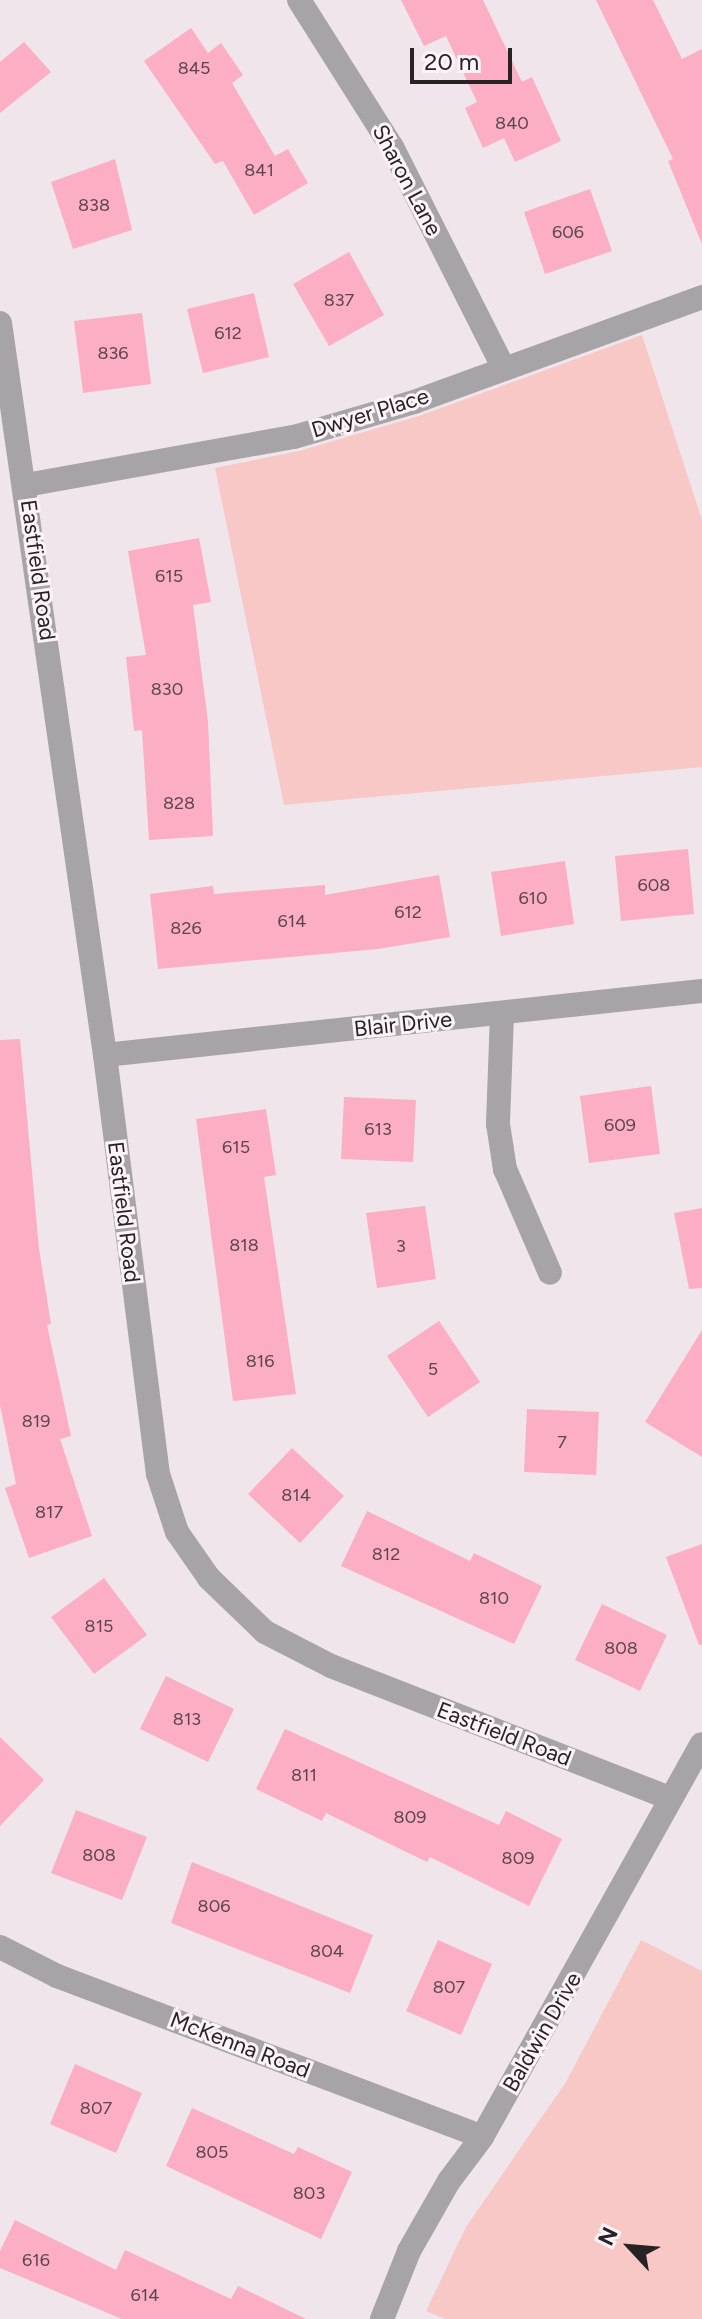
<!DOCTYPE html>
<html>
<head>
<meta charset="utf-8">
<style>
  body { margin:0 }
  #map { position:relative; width:702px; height:2319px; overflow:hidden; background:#efe5eb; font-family:Figtree,sans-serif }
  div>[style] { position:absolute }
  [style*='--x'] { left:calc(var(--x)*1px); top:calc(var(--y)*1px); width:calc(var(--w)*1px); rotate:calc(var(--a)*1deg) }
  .green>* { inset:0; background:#f8c8c7 }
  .building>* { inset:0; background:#fbaec4 }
  .minor>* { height:24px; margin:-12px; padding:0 12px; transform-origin:12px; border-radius:12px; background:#a7a4a7 }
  span { translate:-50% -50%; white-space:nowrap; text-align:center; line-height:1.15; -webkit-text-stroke:6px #fcf3f8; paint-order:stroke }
  .number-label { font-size:18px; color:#5c464d }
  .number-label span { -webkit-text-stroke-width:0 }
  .street-label { font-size:22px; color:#272325 }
  .north { position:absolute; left:590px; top:2207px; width:80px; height:80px; -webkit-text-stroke:6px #fcf3f8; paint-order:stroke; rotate:296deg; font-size:22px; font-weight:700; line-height:32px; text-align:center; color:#272325 }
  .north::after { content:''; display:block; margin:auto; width:28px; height:36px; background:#272325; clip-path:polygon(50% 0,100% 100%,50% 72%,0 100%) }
  .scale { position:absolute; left:410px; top:48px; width:102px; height:36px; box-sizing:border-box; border:4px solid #272325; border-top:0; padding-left:10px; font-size:24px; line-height:28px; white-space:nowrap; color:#272325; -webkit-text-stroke:6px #fcf3f8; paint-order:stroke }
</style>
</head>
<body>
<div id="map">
  <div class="green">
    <div style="clip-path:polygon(642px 335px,702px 520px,702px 767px,284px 805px,215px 468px,299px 451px,419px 416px)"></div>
    <div style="clip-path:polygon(641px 1940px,702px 1971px,702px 2319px,445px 2319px,426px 2311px,466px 2227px,566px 2082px)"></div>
  </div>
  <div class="building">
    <div style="clip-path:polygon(401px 0,483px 0,522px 82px,532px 77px,561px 141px,515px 162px,504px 138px,483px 148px,465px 108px,477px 102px,446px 36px,424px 46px)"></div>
    <div style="clip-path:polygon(596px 0,653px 0,682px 59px,702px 49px,702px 244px,668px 161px,673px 159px)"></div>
    <div style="clip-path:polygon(191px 28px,208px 53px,221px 43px,243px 75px,232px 83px,275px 156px,288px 149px,308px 183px,254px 215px,223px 161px,215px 164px,144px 61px)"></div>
    <div style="clip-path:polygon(24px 42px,51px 72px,0 113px,0 62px)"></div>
    <div style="clip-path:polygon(115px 159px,132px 230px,73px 249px,51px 182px)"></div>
    <div style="clip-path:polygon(590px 189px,612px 251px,545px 274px,524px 212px)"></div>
    <div style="clip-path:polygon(349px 252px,384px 315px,329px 346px,293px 284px)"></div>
    <div style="clip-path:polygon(254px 293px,269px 357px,203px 373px,187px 309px)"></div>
    <div style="clip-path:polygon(142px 313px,151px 384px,83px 393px,74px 321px)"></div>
    <div style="clip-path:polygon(199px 538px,211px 602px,193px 605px,208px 721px,213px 836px,149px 840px,142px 730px,134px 731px,126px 657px,146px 655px,128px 551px)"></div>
    <div style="clip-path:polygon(688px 849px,694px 914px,621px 921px,615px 856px)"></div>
    <div style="clip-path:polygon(565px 861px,574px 924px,501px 936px,491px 872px)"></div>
    <div style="clip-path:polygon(439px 875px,450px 937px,378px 949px,158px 969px,150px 894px,213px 886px,214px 894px,325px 885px,325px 895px)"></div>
    <div style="clip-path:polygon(20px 1039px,39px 1249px,51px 1324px,47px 1325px,71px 1436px,60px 1439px,92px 1536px,29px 1558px,5px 1488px,16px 1484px,0 1405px,0 1040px)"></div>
    <div style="clip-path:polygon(651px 1086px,660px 1154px,589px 1163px,580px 1096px)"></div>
    <div style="clip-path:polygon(344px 1097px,416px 1100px,413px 1162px,341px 1159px)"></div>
    <div style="clip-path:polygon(266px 1109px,276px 1175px,264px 1177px,296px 1394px,233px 1401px,196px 1119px)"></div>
    <div style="clip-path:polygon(425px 1206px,436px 1279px,377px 1288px,366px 1213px)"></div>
    <div style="clip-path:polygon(702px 1208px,702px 1288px,689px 1289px,674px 1213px)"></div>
    <div style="clip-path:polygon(439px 1321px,480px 1382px,428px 1417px,387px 1356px)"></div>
    <div style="clip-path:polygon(702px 1330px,702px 1457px,645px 1422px)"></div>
    <div style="clip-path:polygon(527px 1409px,599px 1412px,596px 1475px,524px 1472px)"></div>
    <div style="clip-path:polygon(292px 1448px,344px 1496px,300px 1543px,248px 1494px)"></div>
    <div style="clip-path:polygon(367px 1511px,470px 1561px,474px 1553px,542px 1586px,514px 1644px,341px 1566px)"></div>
    <div style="clip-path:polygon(702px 1544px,702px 1645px,699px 1645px,666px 1557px)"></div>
    <div style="clip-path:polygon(104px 1578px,147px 1635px,94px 1674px,51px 1617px)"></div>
    <div style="clip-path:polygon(602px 1604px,667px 1635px,640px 1691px,575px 1660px)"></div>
    <div style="clip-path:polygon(166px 1676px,234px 1709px,208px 1762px,140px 1729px)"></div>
    <div style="clip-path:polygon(285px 1729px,499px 1825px,506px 1811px,562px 1839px,529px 1906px,430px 1857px,427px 1862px,326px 1813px,322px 1821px,256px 1789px)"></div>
    <div style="clip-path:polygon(0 1737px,44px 1780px,0 1826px)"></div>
    <div style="clip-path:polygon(76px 1810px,147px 1837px,122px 1900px,51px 1873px)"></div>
    <div style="clip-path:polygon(192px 1862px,373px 1935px,350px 1993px,171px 1923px)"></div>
    <div style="clip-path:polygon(438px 1940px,492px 1964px,461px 2035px,406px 2011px)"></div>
    <div style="clip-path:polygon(75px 2064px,142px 2093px,116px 2153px,50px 2124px)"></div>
    <div style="clip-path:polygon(192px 2108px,294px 2154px,298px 2147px,352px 2172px,321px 2239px,166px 2166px)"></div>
    <div style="clip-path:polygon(15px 2220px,116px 2270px,125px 2250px,231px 2299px,238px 2286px,306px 2319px,122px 2319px,0 2268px,0 2251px)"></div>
  </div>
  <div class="minor">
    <div style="--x:299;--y:0;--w:174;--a:57.7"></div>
    <div style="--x:392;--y:147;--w:246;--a:63.2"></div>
    <div style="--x:0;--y:323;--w:739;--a:81.84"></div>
    <div style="--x:105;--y:1055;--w:422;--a:82.8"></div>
    <div style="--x:158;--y:1474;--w:61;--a:71.9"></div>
    <div style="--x:177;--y:1532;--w:56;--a:55.2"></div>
    <div style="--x:209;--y:1578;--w:78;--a:44"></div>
    <div style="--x:265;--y:1632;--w:74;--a:27.3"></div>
    <div style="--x:331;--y:1666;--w:364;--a:21.3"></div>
    <div style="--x:26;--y:485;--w:272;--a:-10.2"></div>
    <div style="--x:294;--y:437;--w:125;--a:-16.3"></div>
    <div style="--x:414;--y:402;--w:307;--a:-20"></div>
    <div style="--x:502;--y:1014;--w:110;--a:92.1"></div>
    <div style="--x:498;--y:1124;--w:46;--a:81.2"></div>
    <div style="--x:505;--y:1169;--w:113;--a:66.6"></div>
    <div style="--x:105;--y:1055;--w:600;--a:-6.12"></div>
    <div style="--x:0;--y:1947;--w:64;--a:27"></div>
    <div style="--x:57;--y:1976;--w:454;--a:20.7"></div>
    <div style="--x:382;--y:2319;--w:73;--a:-68.3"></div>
    <div style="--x:409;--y:2251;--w:81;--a:-60.3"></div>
    <div style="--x:449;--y:2181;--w:55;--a:-53.1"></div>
    <div style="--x:482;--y:2137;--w:450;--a:-60.8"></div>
  </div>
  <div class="number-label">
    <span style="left:194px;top:68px">845</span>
    <span style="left:512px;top:123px">840</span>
    <span style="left:259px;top:170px">841</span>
    <span style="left:94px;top:205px">838</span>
    <span style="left:568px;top:232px">606</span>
    <span style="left:339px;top:300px">837</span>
    <span style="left:228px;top:333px">612</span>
    <span style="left:113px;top:353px">836</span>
    <span style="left:169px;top:576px">615</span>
    <span style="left:167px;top:689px">830</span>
    <span style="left:179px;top:803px">828</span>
    <span style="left:654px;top:885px">608</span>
    <span style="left:533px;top:898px">610</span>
    <span style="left:408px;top:912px">612</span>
    <span style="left:292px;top:921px">614</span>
    <span style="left:186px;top:928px">826</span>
    <span style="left:620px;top:1125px">609</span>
    <span style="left:378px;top:1129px">613</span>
    <span style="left:236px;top:1147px">615</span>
    <span style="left:244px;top:1245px">818</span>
    <span style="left:401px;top:1246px">3</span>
    <span style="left:260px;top:1361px">816</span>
    <span style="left:433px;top:1369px">5</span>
    <span style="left:36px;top:1421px">819</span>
    <span style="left:562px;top:1442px">7</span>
    <span style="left:296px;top:1495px">814</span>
    <span style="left:49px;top:1512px">817</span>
    <span style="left:386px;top:1554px">812</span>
    <span style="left:494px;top:1598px">810</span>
    <span style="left:99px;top:1626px">815</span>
    <span style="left:621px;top:1648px">808</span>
    <span style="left:187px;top:1719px">813</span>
    <span style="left:304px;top:1775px">811</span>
    <span style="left:410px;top:1817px">809</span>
    <span style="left:99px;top:1855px">808</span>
    <span style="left:518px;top:1858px">809</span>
    <span style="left:214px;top:1906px">806</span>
    <span style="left:327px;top:1951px">804</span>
    <span style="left:449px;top:1987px">807</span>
    <span style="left:96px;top:2108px">807</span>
    <span style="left:212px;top:2152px">805</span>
    <span style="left:309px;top:2193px">803</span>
    <span style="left:36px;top:2260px">616</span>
    <span style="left:145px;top:2295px">614</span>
  </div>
  <div class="street-label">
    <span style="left:407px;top:180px;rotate:62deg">Sharon Lane</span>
    <span style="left:370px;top:413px;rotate:-17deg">Dwyer Place</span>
    <span style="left:38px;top:570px;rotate:82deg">Eastfield Road</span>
    <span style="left:403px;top:1024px;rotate:-6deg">Blair Drive</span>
    <span style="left:124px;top:1212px;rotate:83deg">Eastfield Road</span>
    <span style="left:504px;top:1734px;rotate:21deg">Eastfield Road</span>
    <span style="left:542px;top:2032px;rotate:-60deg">Baldwin Drive</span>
    <span style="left:240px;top:2045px;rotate:21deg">McKenna Road</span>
  </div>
  <div class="north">N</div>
  <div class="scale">20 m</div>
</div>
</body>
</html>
